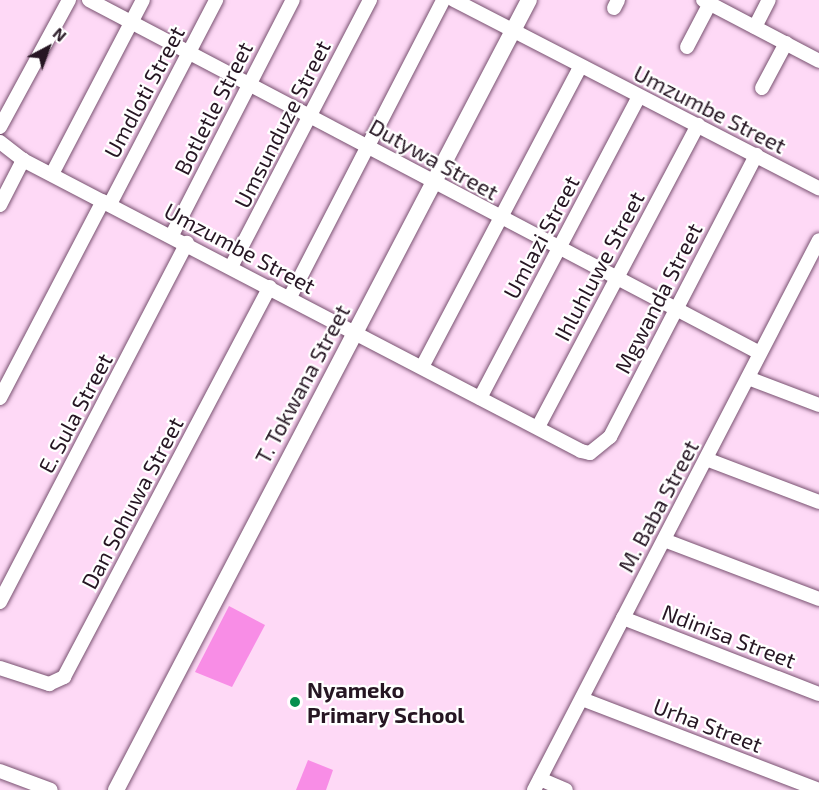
<!DOCTYPE html>
<html>
<head>
<meta charset="utf-8">
<style>
  body { margin:0 }
  #map { position:relative; width:819px; height:790px; overflow:hidden; background:#fed9f6; font-family:"Exo 2",sans-serif }
  div>[style] { position:absolute }
  [style*='--x'] { left:calc(var(--x)*1px); top:calc(var(--y)*1px); width:calc(var(--w)*1px); rotate:calc(var(--a)*1deg) }
  .green>* { inset:0; background:#f88de6 }
  .roads { filter:drop-shadow(0 0 2px #785170) drop-shadow(0 0 2px #785170) }
  .minor>* { height:14px; margin:-7px; padding:0 7px; transform-origin:7px; border-radius:7px; background:#fff }
  .tertiary>* { height:16px; margin:-8px; padding:0 8px; transform-origin:8px; border-radius:8px; background:#fff }
  .dots>* { width:16px; height:16px; translate:-50% -50%; box-sizing:border-box; border:3px solid #fff; border-radius:50% }
  span { translate:-50% -50%; white-space:nowrap; text-align:center; line-height:1.15; -webkit-text-stroke:4.5px #fff; paint-order:stroke }
  .street-label { font-size:22px; color:#261623 }
  .poi-label { font-size:22px; color:#261623; font-weight:700 }
  .left { translate:0 -50%; text-align:left }
  .north { position:absolute; left:18px; top:18px; width:60px; height:60px; -webkit-text-stroke:4px #fff; paint-order:stroke; rotate:41deg; font-size:16px; font-weight:700; line-height:24px; text-align:center; color:#261623 }
  .north::after { content:''; display:block; margin:auto; width:21px; height:27px; background:#261623; clip-path:polygon(50% 0,100% 100%,50% 72%,0 100%) }
</style>
</head>
<body>
<div id="map">
  <div class="green">
    <div style="clip-path:polygon(229px 606px,265px 625px,232px 687px,195px 672px)"></div>
    <div style="clip-path:polygon(308px 760px,333px 770px,326px 790px,296px 790px)"></div>
  </div>
  <div class="roads">
    <div class="minor">
      <div style="--x:89;--y:0;--w:758;--a:27.75"></div>
      <div style="--x:454;--y:0;--w:411;--a:27.3"></div>
      <div style="--x:703;--y:0;--w:131;--a:27.7"></div>
      <div style="--x:614;--y:8;--w:9;--a:-63"></div>
      <div style="--x:755;--y:27;--w:30;--a:-63"></div>
      <div style="--x:687;--y:47;--w:50;--a:-62.4"></div>
      <div style="--x:762;--y:88;--w:51;--a:-61.9"></div>
      <div style="--x:0;--y:127;--w:145;--a:-61.5"></div>
      <div style="--x:0;--y:142;--w:29;--a:38"></div>
      <div style="--x:23;--y:160;--w:629;--a:27.54"></div>
      <div style="--x:581;--y:451;--w:9;--a:13"></div>
      <div style="--x:590;--y:453;--w:26;--a:-39"></div>
      <div style="--x:610;--y:437;--w:318;--a:-62.6"></div>
      <div style="--x:52;--y:174;--w:196;--a:-62.4"></div>
      <div style="--x:110;--y:204;--w:230;--a:-62.5"></div>
      <div style="--x:0;--y:205;--w:51;--a:-62.9"></div>
      <div style="--x:172;--y:235;--w:264;--a:-62.8"></div>
      <div style="--x:231;--y:267;--w:301;--a:-62.5"></div>
      <div style="--x:290;--y:297;--w:334;--a:-62.7"></div>
      <div style="--x:422;--y:367;--w:340;--a:-62.2"></div>
      <div style="--x:748;--y:378;--w:76;--a:20.8"></div>
      <div style="--x:0;--y:398;--w:222;--a:-62.4"></div>
      <div style="--x:480;--y:398;--w:340;--a:-62.2"></div>
      <div style="--x:538;--y:427;--w:342;--a:-62.1"></div>
      <div style="--x:706;--y:459;--w:121;--a:20.8"></div>
      <div style="--x:664;--y:540;--w:166;--a:20.8"></div>
      <div style="--x:0;--y:602;--w:405;--a:-62.5"></div>
      <div style="--x:623;--y:618;--w:210;--a:21.2"></div>
      <div style="--x:0;--y:668;--w:52;--a:18.1"></div>
      <div style="--x:49;--y:684;--w:17;--a:-25"></div>
      <div style="--x:64;--y:677;--w:441;--a:-62.2"></div>
      <div style="--x:582;--y:699;--w:254;--a:21"></div>
      <div style="--x:0;--y:771;--w:54;--a:20.4"></div>
      <div style="--x:540;--y:779;--w:28;--a:23"></div>
      <div style="--x:534;--y:790;--w:619;--a:-62.61"></div>
    </div>
    <div class="tertiary">
      <div style="--x:116;--y:790;--w:891;--a:-62.4"></div>
    </div>
  </div>
  <div class="dots">
    <div style="left:295px;top:702px;background:#06904e"></div>
  </div>
  <div class="street-label">
    <span style="left:144px;top:92px;rotate:-62deg">Umdloti Street</span>
    <span style="left:213px;top:108px;rotate:-63deg">Botletle Street</span>
    <span style="left:710px;top:109px;rotate:27deg">Umzumbe Street</span>
    <span style="left:282px;top:124px;rotate:-63deg">Umsunduze Street</span>
    <span style="left:434px;top:159px;rotate:29deg">Dutywa Street</span>
    <span style="left:541px;top:237px;rotate:-62deg">Umlazi Street</span>
    <span style="left:240px;top:248px;rotate:28deg">Umzumbe Street</span>
    <span style="left:599px;top:266px;rotate:-62deg">Ihluhluwe Street</span>
    <span style="left:658px;top:298px;rotate:-63deg">Mgwanda Street</span>
    <span style="left:302px;top:384px;rotate:-62deg">T. Tokwana Street</span>
    <span style="left:75px;top:413px;rotate:-62deg">E. Sula Street</span>
    <span style="left:132px;top:503px;rotate:-62deg">Dan Sohuwa Street</span>
    <span style="left:658px;top:506px;rotate:-62deg">M. Baba Street</span>
    <span style="left:729px;top:636px;rotate:21deg">Ndinisa Street</span>
    <span style="left:708px;top:725px;rotate:21deg">Urha Street</span>
  </div>
  <div class="poi-label">
    <span class="left" style="left:307px;top:702px">Nyameko<br>Primary School</span>
  </div>
  <div class="north">N</div>
</div>
</body>
</html>
